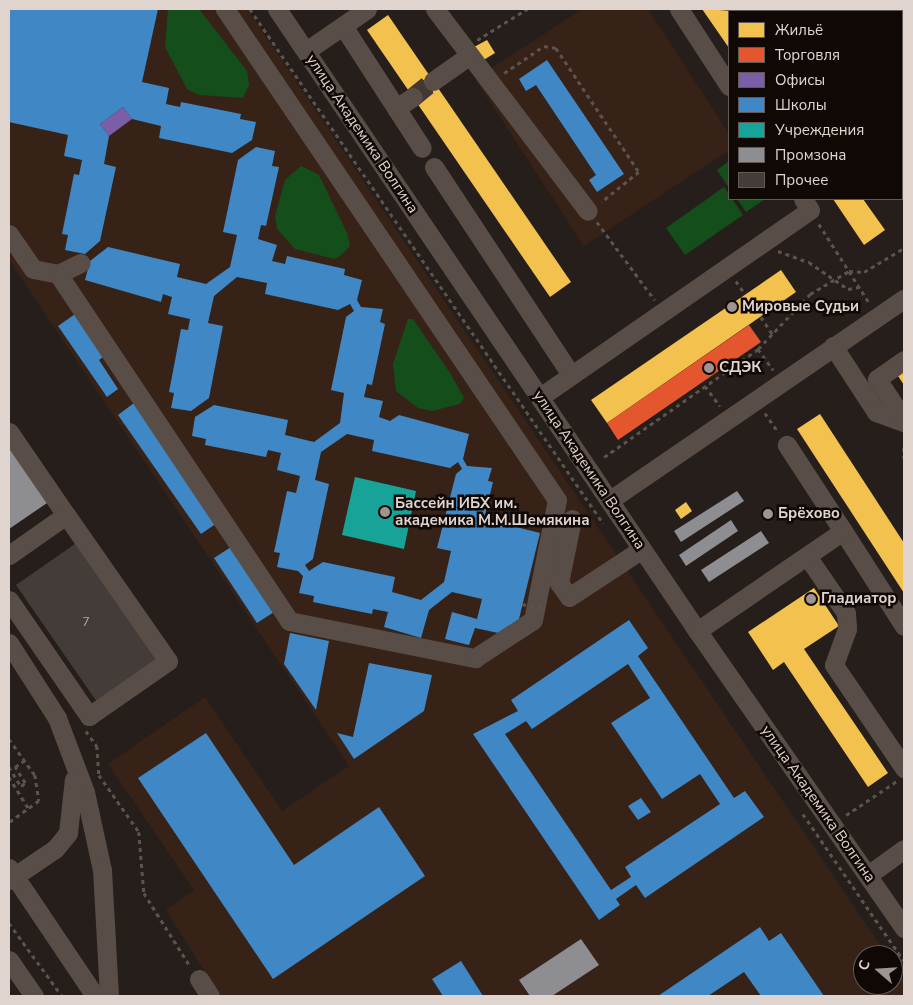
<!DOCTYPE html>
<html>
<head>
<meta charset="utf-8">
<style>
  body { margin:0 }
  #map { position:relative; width:913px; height:1005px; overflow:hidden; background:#261e1a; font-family:"Nunito Sans",sans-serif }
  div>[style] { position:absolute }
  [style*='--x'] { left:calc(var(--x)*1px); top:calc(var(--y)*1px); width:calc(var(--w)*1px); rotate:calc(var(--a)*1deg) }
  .built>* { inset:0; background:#372218 }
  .green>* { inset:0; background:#144e1b }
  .homes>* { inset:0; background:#f2c14e }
  .shops>* { inset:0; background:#e4572e }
  .offices>* { inset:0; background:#7b5ea7 }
  .schools>* { inset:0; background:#3f88c5 }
  .public>* { inset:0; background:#17a398 }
  .industry>* { inset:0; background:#8d8d92 }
  .building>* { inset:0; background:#433c38 }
  .minor-tunnel>* { height:19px; margin-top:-9.5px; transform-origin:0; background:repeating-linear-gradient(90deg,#423935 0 19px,transparent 0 28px) }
  .path>* { height:2.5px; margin-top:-1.25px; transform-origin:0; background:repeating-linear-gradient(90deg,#5c534e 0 4px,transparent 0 8px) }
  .minor>* { height:19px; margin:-9.5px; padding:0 9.5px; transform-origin:9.5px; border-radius:9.5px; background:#584e47 }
  .path-bridge>* { height:2.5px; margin-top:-1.25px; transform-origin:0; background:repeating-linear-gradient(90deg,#5c534e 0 4px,transparent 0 8px) }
  .dots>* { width:14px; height:14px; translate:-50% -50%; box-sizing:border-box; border:2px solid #0f0805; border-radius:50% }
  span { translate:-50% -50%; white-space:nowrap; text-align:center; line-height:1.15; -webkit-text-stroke:5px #0f0805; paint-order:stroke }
  .number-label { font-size:12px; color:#b9aea9 }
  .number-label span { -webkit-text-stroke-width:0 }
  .street-label { font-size:15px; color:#e0d4cf }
  .poi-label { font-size:15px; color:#e0d4cf; font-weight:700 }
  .left { translate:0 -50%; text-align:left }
  .frame { position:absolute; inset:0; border:10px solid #e0d4cf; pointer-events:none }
  .legend { position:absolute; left:728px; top:10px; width:175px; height:190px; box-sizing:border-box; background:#0f0805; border:1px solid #635a56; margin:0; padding:6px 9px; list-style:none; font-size:15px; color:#e0d4cf }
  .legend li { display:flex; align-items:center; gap:10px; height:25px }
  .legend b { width:25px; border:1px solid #635a56 }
  .north { position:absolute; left:853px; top:945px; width:50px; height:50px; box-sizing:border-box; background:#0f0805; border:1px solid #635a56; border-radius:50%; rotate:289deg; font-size:14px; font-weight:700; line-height:20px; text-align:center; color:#e0d4cf }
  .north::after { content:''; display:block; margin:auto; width:18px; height:22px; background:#9f9490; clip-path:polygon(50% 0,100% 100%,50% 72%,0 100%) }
</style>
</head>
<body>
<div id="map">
  <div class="built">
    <div style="clip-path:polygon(9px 9px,247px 9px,887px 955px,863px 955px,863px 985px,893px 985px,893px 965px,904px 981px,904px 996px,220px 996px,166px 910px,194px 890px,108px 764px,205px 697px,282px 811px,349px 766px,9px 260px)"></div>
    <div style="clip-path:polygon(582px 9px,648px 9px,729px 134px,729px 150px,584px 246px,475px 79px)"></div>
  </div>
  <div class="green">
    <div style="clip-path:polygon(168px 9px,199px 9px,247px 71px,249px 85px,243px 98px,199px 95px,187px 89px,165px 47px)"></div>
    <div style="clip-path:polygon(729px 161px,729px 188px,717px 170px)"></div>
    <div style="clip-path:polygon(301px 166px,319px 175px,347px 233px,350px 246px,340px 256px,334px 259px,295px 249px,277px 229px,275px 216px,285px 180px)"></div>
    <div style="clip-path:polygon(724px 187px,743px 215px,685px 255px,666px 228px)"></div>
    <div style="clip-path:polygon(737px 199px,765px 199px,746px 212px)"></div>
    <div style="clip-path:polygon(408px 319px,413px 319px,450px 373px,464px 398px,460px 404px,432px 411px,418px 408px,396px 391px,393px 364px)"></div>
  </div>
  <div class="homes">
    <div style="clip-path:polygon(702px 9px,735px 11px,729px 11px,729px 48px)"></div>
    <div style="clip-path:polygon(388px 15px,571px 282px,550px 297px,367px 30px)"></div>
    <div style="clip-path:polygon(487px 40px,495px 53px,482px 61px,474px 47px)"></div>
    <div style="clip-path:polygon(833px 199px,863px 199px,885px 230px,864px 245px)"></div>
    <div style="clip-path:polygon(781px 270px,796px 292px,607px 423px,591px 400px)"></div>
    <div style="clip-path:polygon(904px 367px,904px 385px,896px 373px)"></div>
    <div style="clip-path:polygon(820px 414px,904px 543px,904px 593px,797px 429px)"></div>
    <div style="clip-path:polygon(686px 502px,692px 511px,681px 519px,675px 510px)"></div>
    <div style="clip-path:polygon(814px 588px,839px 626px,804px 649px,888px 773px,868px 787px,784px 662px,773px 670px,748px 632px)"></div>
  </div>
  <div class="shops">
    <div style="clip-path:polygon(749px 325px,761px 342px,618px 440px,607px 423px)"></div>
  </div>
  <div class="offices">
    <div style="clip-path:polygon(123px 107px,132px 119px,109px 136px,100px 124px)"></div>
  </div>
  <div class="schools">
    <div style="clip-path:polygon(9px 9px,158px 9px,142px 82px,169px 88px,166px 104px,180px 107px,181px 102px,241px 114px,240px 119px,256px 122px,252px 140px,232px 153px,159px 138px,161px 126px,132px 119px,123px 107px,100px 124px,109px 136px,104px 164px,116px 167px,100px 241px,85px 254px,65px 250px,68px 235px,62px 234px,74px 174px,79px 175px,82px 160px,64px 156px,68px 135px,9px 122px)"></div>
    <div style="clip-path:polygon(547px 60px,624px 174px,597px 192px,589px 180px,596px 175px,536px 85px,526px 91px,519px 79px)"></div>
    <div style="clip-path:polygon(evenodd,256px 147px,275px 151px,272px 166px,279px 167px,266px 226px,261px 225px,258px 239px,277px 245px,272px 261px,285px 264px,287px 256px,345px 269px,344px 275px,362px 280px,357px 300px,361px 307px,383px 309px,380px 322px,385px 324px,372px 385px,367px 384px,364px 397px,383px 401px,379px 417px,390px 421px,399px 415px,469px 434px,463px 459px,467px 466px,492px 468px,488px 481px,493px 482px,484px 519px,540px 533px,518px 623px,503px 634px,475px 628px,469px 645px,445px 639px,452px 612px,477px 619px,482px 599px,452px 592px,429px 610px,421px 638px,384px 627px,388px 612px,373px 609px,372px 614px,313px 602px,314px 596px,299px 593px,303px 576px,298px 571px,277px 567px,280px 553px,274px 552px,287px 491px,296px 493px,300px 476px,277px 470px,281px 453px,268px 450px,266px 457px,205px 445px,206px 439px,192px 436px,195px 417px,214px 405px,288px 420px,285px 435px,314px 442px,340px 423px,344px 393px,331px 390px,346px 317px,354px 311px,350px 304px,338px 310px,265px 294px,267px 283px,237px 277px,214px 296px,208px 323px,223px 326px,209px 398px,191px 411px,171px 408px,174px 393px,169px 392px,181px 329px,188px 330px,190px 319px,168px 314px,172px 297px,163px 294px,161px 302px,85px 280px,90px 261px,108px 247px,180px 264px,177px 277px,206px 284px,230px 267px,237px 235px,223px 232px,238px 160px,256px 147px,347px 434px,374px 440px,372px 451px,450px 468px,458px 462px,462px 469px,456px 474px,437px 548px,451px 551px,444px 582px,421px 600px,392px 592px,395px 577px,323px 562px,309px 571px,305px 565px,313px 559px,329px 484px,315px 480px,321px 452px,347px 434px)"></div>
    <div style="clip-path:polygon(78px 312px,107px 354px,99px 360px,118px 389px,107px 397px,58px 326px)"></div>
    <div style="clip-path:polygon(134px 403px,217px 523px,201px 534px,118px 415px)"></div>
    <div style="clip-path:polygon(231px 547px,274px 612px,257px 623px,214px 558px)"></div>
    <div style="clip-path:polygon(evenodd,629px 620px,648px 648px,638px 656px,734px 798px,745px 791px,764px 817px,645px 898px,636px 885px,616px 899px,620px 905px,599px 920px,473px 734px,518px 711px,511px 700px,629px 620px,628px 664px,650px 698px,611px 723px,662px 799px,700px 774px,720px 804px,625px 867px,631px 877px,611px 890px,505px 734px,526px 721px,532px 729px,628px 664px)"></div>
    <div style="clip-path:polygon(290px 633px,329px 641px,316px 710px,284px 664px)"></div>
    <div style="clip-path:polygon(369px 663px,432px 675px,424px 711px,354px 759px,337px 733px,353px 737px)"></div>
    <div style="clip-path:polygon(206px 733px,294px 865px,379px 807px,425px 876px,273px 979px,138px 778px)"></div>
    <div style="clip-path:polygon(641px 798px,651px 812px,638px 820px,628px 806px)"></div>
    <div style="clip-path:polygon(760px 927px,769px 941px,781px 933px,824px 996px,761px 996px,744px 972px,708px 996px,658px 996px)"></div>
    <div style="clip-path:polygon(461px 961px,483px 996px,443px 996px,432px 979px)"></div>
  </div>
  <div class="public">
    <div style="clip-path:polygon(355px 477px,416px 491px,404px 549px,342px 535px)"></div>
  </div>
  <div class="industry">
    <div style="clip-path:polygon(9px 441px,50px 501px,9px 529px)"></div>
    <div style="clip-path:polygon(737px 491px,744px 501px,681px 542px,674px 531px)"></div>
    <div style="clip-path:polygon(731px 520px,738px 531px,686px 566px,679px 555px)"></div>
    <div style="clip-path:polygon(761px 531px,769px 543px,709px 582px,701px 570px)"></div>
    <div style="clip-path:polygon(581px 939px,599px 965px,552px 996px,530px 996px,519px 980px)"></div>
  </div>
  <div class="building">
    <div style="clip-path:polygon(75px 544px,156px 660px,97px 702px,16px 585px)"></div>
  </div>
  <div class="minor-tunnel">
    <div style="--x:413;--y:97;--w:26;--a:-39"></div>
  </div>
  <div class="path">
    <div style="--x:250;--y:9;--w:624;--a:55.52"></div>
    <div style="--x:902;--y:34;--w:2;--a:27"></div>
    <div style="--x:477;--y:40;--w:59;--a:-31.8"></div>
    <div style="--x:504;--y:73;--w:48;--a:-34"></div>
    <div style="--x:544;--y:46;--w:12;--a:9"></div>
    <div style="--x:556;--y:48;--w:149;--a:56.2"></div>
    <div style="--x:639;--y:172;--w:48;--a:141"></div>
    <div style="--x:597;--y:222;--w:97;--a:53.4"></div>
    <div style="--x:819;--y:224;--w:95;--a:57.5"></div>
    <div style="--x:778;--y:251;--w:33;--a:20"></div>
    <div style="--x:809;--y:262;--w:47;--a:34.7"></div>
    <div style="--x:848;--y:289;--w:11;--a:-10"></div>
    <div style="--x:736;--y:281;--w:16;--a:55"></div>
    <div style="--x:761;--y:317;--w:22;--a:56"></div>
    <div style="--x:758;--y:349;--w:26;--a:54"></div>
    <div style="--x:705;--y:386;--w:25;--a:53"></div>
    <div style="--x:765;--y:413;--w:24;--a:55"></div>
    <div style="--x:904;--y:448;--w:10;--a:90"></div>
    <div style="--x:604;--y:457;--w:188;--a:-35"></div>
    <div style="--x:758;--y:349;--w:76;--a:-46.6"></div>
    <div style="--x:810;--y:294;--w:45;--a:-30.5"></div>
    <div style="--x:849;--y:271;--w:15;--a:4"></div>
    <div style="--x:864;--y:272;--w:47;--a:-31"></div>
    <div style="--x:86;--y:731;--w:19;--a:54"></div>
    <div style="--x:97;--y:746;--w:29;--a:86"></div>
    <div style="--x:99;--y:775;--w:70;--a:54.9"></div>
    <div style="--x:139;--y:832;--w:61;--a:85.3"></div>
    <div style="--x:144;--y:893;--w:86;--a:57.8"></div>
    <div style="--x:9;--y:739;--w:44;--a:54.2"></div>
    <div style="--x:35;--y:775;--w:26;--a:81"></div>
    <div style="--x:39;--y:801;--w:37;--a:144"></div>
    <div style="--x:9;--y:767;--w:22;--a:58"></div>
    <div style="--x:21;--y:786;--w:5;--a:-37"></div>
    <div style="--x:25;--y:783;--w:19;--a:-122"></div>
    <div style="--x:15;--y:767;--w:12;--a:-35"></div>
    <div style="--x:9;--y:777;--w:38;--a:58"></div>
    <div style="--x:803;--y:814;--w:178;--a:55.5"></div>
    <div style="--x:846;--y:815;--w:61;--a:-33.7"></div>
    <div style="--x:9;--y:923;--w:90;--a:54"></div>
  </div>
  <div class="minor">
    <div style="--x:277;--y:9;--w:745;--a:55.95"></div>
    <div style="--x:694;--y:626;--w:368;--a:55.2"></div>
    <div style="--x:435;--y:9;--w:253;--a:52.9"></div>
    <div style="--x:679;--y:9;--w:92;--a:57"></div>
    <div style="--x:875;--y:9;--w:3;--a:45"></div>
    <div style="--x:343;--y:26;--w:145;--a:57.1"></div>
    <div style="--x:306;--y:51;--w:74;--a:-34.5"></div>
    <div style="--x:433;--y:81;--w:45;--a:-35.1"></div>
    <div style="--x:396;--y:108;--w:20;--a:-33"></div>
    <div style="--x:902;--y:137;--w:3;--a:-45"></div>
    <div style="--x:434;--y:167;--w:249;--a:56.6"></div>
    <div style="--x:9;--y:234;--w:42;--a:55.6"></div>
    <div style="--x:33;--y:269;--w:25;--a:11"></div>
    <div style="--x:58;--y:274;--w:25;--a:-26"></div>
    <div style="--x:58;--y:274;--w:417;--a:56.3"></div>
    <div style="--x:289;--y:621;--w:190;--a:11.3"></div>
    <div style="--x:475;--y:658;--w:69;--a:-33.2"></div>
    <div style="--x:533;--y:620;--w:122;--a:-78.7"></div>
    <div style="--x:557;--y:500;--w:593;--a:-124.07"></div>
    <div style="--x:833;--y:346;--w:79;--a:56.9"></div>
    <div style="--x:876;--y:412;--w:30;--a:20"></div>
    <div style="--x:904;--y:360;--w:33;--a:145"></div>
    <div style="--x:877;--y:379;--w:49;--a:56.6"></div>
    <div style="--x:540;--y:397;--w:328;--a:-34.7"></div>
    <div style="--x:810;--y:210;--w:13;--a:-122"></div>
    <div style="--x:9;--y:432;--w:101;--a:55.5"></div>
    <div style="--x:66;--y:515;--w:70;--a:144.9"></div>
    <div style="--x:610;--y:500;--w:356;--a:-34.4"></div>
    <div style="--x:572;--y:519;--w:65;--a:101.5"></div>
    <div style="--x:559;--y:583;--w:17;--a:54"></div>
    <div style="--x:569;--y:597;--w:87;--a:-33.3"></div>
    <div style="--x:843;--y:531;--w:113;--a:57.3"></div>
    <div style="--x:807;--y:556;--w:69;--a:55.6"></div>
    <div style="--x:846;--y:613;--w:16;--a:86"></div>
    <div style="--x:847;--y:629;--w:38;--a:110"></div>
    <div style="--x:834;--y:665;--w:125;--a:55.8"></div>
    <div style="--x:9;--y:600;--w:141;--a:55.4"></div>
    <div style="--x:89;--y:716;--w:96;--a:-34.8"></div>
    <div style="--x:168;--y:661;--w:178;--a:-124.9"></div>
    <div style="--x:697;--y:631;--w:177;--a:-34.4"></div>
    <div style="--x:843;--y:531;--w:103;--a:-123.1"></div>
    <div style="--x:9;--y:643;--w:89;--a:57.4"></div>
    <div style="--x:57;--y:718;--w:79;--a:69.3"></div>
    <div style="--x:85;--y:792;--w:80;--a:77.7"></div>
    <div style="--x:102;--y:870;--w:126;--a:86.8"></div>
    <div style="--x:9;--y:868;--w:154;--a:56.1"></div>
    <div style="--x:868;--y:875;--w:44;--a:-35.8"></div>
    <div style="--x:9;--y:880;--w:55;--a:-34"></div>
    <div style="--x:55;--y:849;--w:21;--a:-51"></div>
    <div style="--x:68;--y:833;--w:54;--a:-83.7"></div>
    <div style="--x:9;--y:960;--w:44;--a:55.2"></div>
    <div style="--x:199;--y:979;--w:20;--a:57"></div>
  </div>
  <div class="path-bridge">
    <div style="--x:522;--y:604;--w:20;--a:11"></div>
  </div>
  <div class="dots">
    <div style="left:732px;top:307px;background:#9f9490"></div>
    <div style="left:709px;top:368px;background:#9f9490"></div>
    <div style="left:385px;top:512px;background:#9f9490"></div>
    <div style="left:768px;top:514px;background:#9f9490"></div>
    <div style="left:811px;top:599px;background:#9f9490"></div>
  </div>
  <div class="number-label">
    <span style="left:86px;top:623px">7</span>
  </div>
  <div class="street-label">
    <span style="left:362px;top:134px;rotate:56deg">улица Академика Волгина</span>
    <span style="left:589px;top:470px;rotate:56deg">улица Академика Волгина</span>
    <span style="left:818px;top:804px;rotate:55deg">улица Академика Волгина</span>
  </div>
  <div class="poi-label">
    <span class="left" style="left:742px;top:307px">Мировые Судьи</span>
    <span class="left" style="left:719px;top:368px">СДЭК</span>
    <span class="left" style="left:395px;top:512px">Бассейн ИБХ им.<br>академика М.М.Шемякина</span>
    <span class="left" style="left:778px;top:514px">Брёхово</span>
    <span class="left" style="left:821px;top:599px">Гладиатор</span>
  </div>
  <div class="frame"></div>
  <ul class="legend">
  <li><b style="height:14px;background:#f2c14e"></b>Жильё</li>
  <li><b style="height:14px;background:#e4572e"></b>Торговля</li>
  <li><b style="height:14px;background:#7b5ea7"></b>Офисы</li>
  <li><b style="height:14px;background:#3f88c5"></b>Школы</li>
  <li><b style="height:14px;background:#17a398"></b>Учреждения</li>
  <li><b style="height:14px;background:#8d8d92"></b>Промзона</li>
  <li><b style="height:14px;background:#433c38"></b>Прочее</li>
  </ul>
  <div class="north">С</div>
</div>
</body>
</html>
